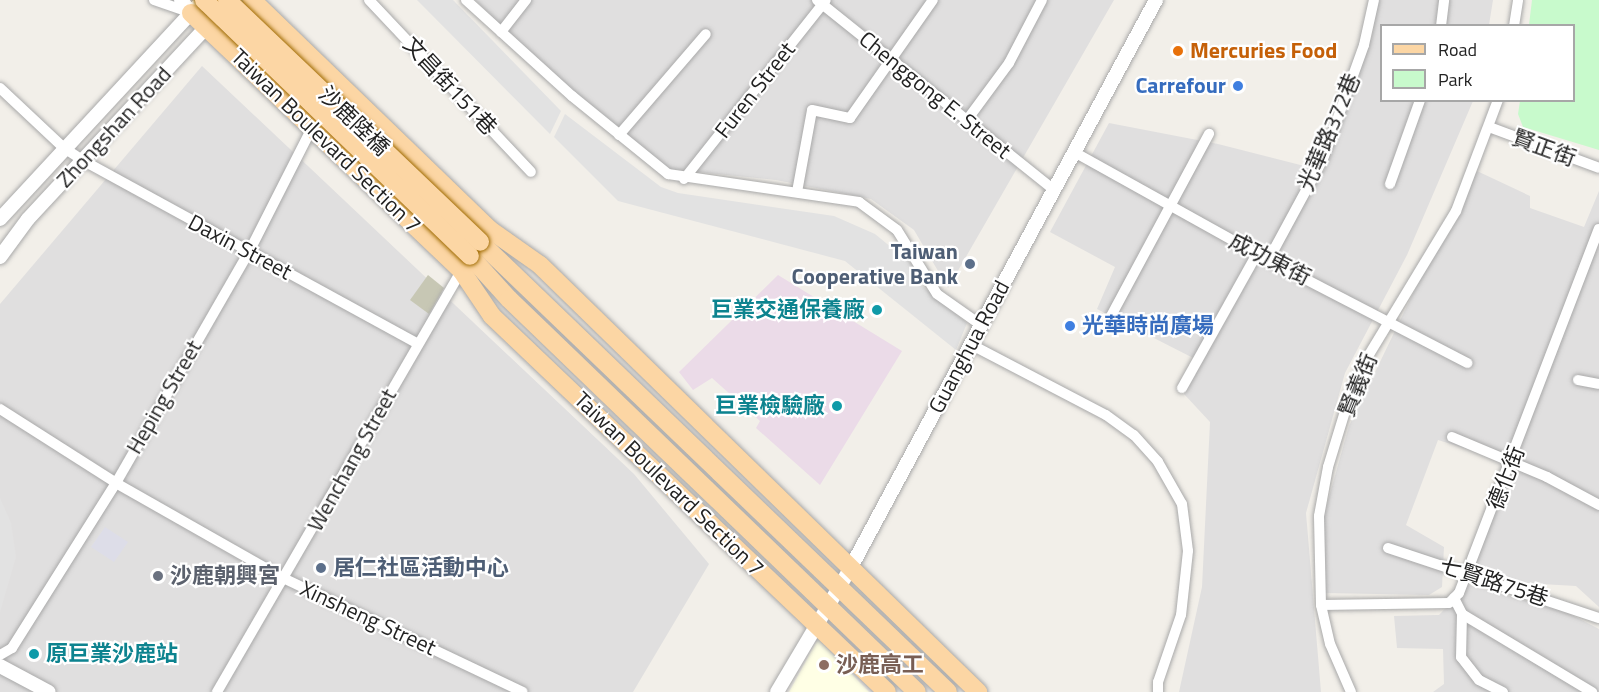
<!DOCTYPE html>
<html>
<head>
<meta charset="utf-8">
<style>
  body { margin:0 }
  #map { position:relative; width:1599px; height:692px; overflow:hidden; background:#f2efe9; font-family:"Titillium Web","Noto Sans TC",sans-serif }
  div>[style] { position:absolute }
  [style*='--x'] { left:calc(var(--x)*1px); top:calc(var(--y)*1px); width:calc(var(--w)*1px); rotate:calc(var(--a)*1deg) }
  .residential>* { inset:0; background:#e0dfdf }
  .industrial>* { inset:0; background:#ebdbe8 }
  .education>* { inset:0; background:#ffffe5 }
  .construction>* { inset:0; background:#c7c7b4 }
  .park>* { inset:0; background:#c8facc }
  .parking>* { inset:0; background:#e2e2e2 }
  .plaza>* { inset:0; background:#dddde8 }
  .roads { filter:drop-shadow(0 0 2px #a9a9a9) drop-shadow(0 0 2px #a9a9a9) }
  .minor>* { height:10px; margin:-5px; padding:0 5px; transform-origin:5px; border-radius:5px; background:#fff }
  .tertiary>* { height:14px; margin:-7px; padding:0 7px; transform-origin:7px; border-radius:7px; background:#fff }
  .primary>* { height:18px; margin:-9px; padding:0 9px; transform-origin:9px; border-radius:9px; background:#fcd6a4 }
  .bridges { filter:drop-shadow(0 0 2px #a06b00) drop-shadow(0 0 2px #a06b00) }
  .primary-bridge>* { height:18px; margin:-9px; padding:0 9px; transform-origin:9px; border-radius:9px; background:#fcd6a4 }
  .dots>* { width:16px; height:16px; translate:-50% -50%; box-sizing:border-box; border:3px solid #fff; border-radius:50% }
  span { translate:-50% -50%; white-space:nowrap; text-align:center; line-height:1.15; -webkit-text-stroke:4.5px #fff; paint-order:stroke }
  .food-label { font-size:22px; color:#c56008; font-weight:700 }
  .left { translate:0 -50%; text-align:left }
  .street-label { font-size:22px; color:#222 }
  .shop-label { font-size:22px; color:#366cbe; font-weight:700 }
  .right { translate:-100% -50%; text-align:right }
  .service-label { font-size:22px; color:#4e5e75; font-weight:700 }
  .culture-label { font-size:22px; color:#0d838f; font-weight:700 }
  .worship-label { font-size:22px; color:#5b616d; font-weight:700 }
  .education-label { font-size:22px; color:#785e54; font-weight:700 }
  .legend { position:absolute; left:1380px; top:24px; width:195px; height:78px; box-sizing:border-box; background:#fff; border:2px solid #a7a7a7; margin:0; padding:8px 10px; list-style:none; font-size:18px; color:#222 }
  .legend li { display:flex; align-items:center; gap:12px; height:30px }
  .legend b { width:30px; border:2px solid #a7a7a7 }
</style>
</head>
<body>
<div id="map">
  <div class="residential">
    <div style="clip-path:polygon(475px 0,1114px 0,948px 288px,914px 230px,871px 199px,776px 180px,669px 169px,561px 84px)"></div>
    <div style="clip-path:polygon(1377px 0,1493px 0,1489px 25px,1382px 26px,1382px 100px,1473px 101px,1407px 255px,1345px 373px,1306px 513px,1321px 692px,1179px 692px,1202px 587px,1210px 422px,1184px 394px,1201px 362px,1097px 309px,1115px 267px,1050px 232px,1109px 123px,1218px 144px,1324px 171px,1372px 36px)"></div>
    <div style="clip-path:polygon(202px 66px,634px 474px,709px 564px,633px 692px,0 692px,0 304px)"></div>
    <div style="clip-path:polygon(1477px 171px,1530px 196px,1530px 208px,1584px 227px,1599px 191px,1599px 607px,1576px 586px,1522px 583px,1473px 563px,1509px 462px,1438px 440px,1406px 525px,1444px 547px,1442px 587px,1429px 595px,1324px 593px,1324px 515px,1349px 426px,1453px 211px)"></div>
    <div style="clip-path:polygon(1468px 585px,1564px 611px,1599px 629px,1599px 692px,1433px 692px,1444px 684px,1443px 649px,1397px 648px,1394px 616px,1439px 615px)"></div>
  </div>
  <div class="industrial">
    <div style="clip-path:polygon(778px 275px,902px 351px,820px 485px,756px 428px,760px 421px,712px 378px,693px 390px,679px 372px)"></div>
  </div>
  <div class="education">
    <div style="clip-path:polygon(818px 639px,869px 692px,789px 692px)"></div>
  </div>
  <div class="construction">
    <div style="clip-path:polygon(428px 275px,444px 288px,429px 314px,410px 300px)"></div>
  </div>
  <div class="park">
    <div style="clip-path:polygon(1532px 0,1599px 0,1599px 150px,1523px 127px,1518px 114px,1520px 101px,1574px 100px,1574px 26px,1529px 25px)"></div>
  </div>
  <div class="parking">
    <div style="clip-path:polygon(417px 0,453px 0,561px 111px,550px 134px)"></div>
    <div style="clip-path:polygon(565px 114px,661px 187px,678px 193px,834px 216px,875px 234px,914px 266px,922px 278px,921px 285px,967px 323px,956px 350px,845px 261px,618px 201px,554px 137px)"></div>
    <div style="clip-path:polygon(0 498px,11px 523px,16px 557px,0 612px)"></div>
  </div>
  <div class="plaza">
    <div style="clip-path:polygon(105px 527px,128px 542px,114px 562px,91px 547px)"></div>
  </div>
  <div class="roads">
    <div class="minor">
      <div style="--x:154;--y:0;--w:39;--a:19"></div>
      <div style="--x:369;--y:0;--w:236;--a:46.7"></div>
      <div style="--x:466;--y:0;--w:143;--a:42.2"></div>
      <div style="--x:572;--y:96;--w:124;--a:39.1"></div>
      <div style="--x:668;--y:174;--w:193;--a:8.3"></div>
      <div style="--x:859;--y:202;--w:47;--a:36.4"></div>
      <div style="--x:897;--y:230;--w:75;--a:58"></div>
      <div style="--x:937;--y:294;--w:54;--a:35.2"></div>
      <div style="--x:817;--y:0;--w:304;--a:38.7"></div>
      <div style="--x:1441;--y:26;--w:26;--a:-83"></div>
      <div style="--x:1514;--y:26;--w:26;--a:-81"></div>
      <div style="--x:501;--y:32;--w:41;--a:-52"></div>
      <div style="--x:0;--y:88;--w:88;--a:43.2"></div>
      <div style="--x:64;--y:148;--w:24;--a:33"></div>
      <div style="--x:84;--y:161;--w:379;--a:28.7"></div>
      <div style="--x:967;--y:120;--w:71;--a:-53.6"></div>
      <div style="--x:1009;--y:63;--w:71;--a:-62.4"></div>
      <div style="--x:1489;--y:127;--w:117;--a:20.4"></div>
      <div style="--x:619;--y:135;--w:133;--a:-49.3"></div>
      <div style="--x:1074;--y:152;--w:210;--a:29.1"></div>
      <div style="--x:1257;--y:254;--w:237;--a:27.4"></div>
      <div style="--x:684;--y:179;--w:228;--a:-51.6"></div>
      <div style="--x:1390;--y:184;--w:89;--a:-70.3"></div>
      <div style="--x:797;--y:192;--w:83;--a:-79.6"></div>
      <div style="--x:812;--y:110;--w:39;--a:12"></div>
      <div style="--x:850;--y:118;--w:144;--a:-54.9"></div>
      <div style="--x:1270;--y:257;--w:111;--a:-61.6"></div>
      <div style="--x:1323;--y:159;--w:121;--a:-70.2"></div>
      <div style="--x:1364;--y:45;--w:46;--a:-77.5"></div>
      <div style="--x:1111;--y:316;--w:207;--a:-61.7"></div>
      <div style="--x:970;--y:344;--w:153;--a:27.6"></div>
      <div style="--x:1106;--y:415;--w:34;--a:36"></div>
      <div style="--x:1134;--y:435;--w:36;--a:48"></div>
      <div style="--x:1158;--y:462;--w:48;--a:60.3"></div>
      <div style="--x:1182;--y:504;--w:47;--a:82.7"></div>
      <div style="--x:1188;--y:551;--w:64;--a:96.2"></div>
      <div style="--x:1181;--y:615;--w:71;--a:108.9"></div>
      <div style="--x:1158;--y:682;--w:10;--a:90"></div>
      <div style="--x:1578;--y:380;--w:21;--a:11"></div>
      <div style="--x:1182;--y:388;--w:154;--a:-60.8"></div>
      <div style="--x:0;--y:409;--w:138;--a:32.5"></div>
      <div style="--x:116;--y:483;--w:194;--a:29.6"></div>
      <div style="--x:285;--y:579;--w:263;--a:25.4"></div>
      <div style="--x:1452;--y:437;--w:103;--a:22.8"></div>
      <div style="--x:1547;--y:477;--w:59;--a:28.3"></div>
      <div style="--x:1388;--y:548;--w:222;--a:18.4"></div>
      <div style="--x:1454;--y:598;--w:18;--a:63"></div>
      <div style="--x:1462;--y:614;--w:152;--a:31"></div>
      <div style="--x:1321;--y:605;--w:128;--a:-0.9"></div>
      <div style="--x:1449;--y:603;--w:14;--a:-45"></div>
      <div style="--x:1459;--y:593;--w:390;--a:-69"></div>
      <div style="--x:1462;--y:614;--w:43;--a:91.3"></div>
      <div style="--x:1461;--y:657;--w:29;--a:52"></div>
      <div style="--x:1479;--y:680;--w:27;--a:27"></div>
      <div style="--x:0;--y:655;--w:14;--a:-30"></div>
      <div style="--x:12;--y:648;--w:195;--a:-57.8"></div>
      <div style="--x:116;--y:483;--w:267;--a:-60.1"></div>
      <div style="--x:249;--y:252;--w:139;--a:-63.1"></div>
      <div style="--x:217;--y:692;--w:491;--a:-59.9"></div>
      <div style="--x:1351;--y:692;--w:52;--a:-113.6"></div>
      <div style="--x:1330;--y:644;--w:40;--a:-103"></div>
      <div style="--x:1321;--y:605;--w:89;--a:-91.3"></div>
      <div style="--x:1319;--y:516;--w:50;--a:-79.6"></div>
      <div style="--x:1328;--y:467;--w:75;--a:-73"></div>
      <div style="--x:1350;--y:395;--w:41;--a:-65.3"></div>
      <div style="--x:1367;--y:358;--w:172;--a:-58.8"></div>
      <div style="--x:1456;--y:211;--w:119;--a:-69.3"></div>
    </div>
    <div class="tertiary">
      <div style="--x:181;--y:0;--w:16;--a:52"></div>
      <div style="--x:0;--y:219;--w:289;--a:-47.2"></div>
      <div style="--x:0;--y:257;--w:47;--a:-53.6"></div>
      <div style="--x:28;--y:219;--w:289;--a:-47.1"></div>
      <div style="--x:0;--y:666;--w:55;--a:28"></div>
      <div style="--x:777;--y:692;--w:143;--a:-59.3"></div>
      <div style="--x:850;--y:569;--w:646;--a:-61.73"></div>
    </div>
    <div class="primary">
      <div style="--x:252;--y:0;--w:330;--a:44"></div>
      <div style="--x:489;--y:229;--w:62;--a:35.2"></div>
      <div style="--x:540;--y:265;--w:612;--a:44.27"></div>
      <div style="--x:191;--y:13;--w:373;--a:43.6"></div>
      <div style="--x:461;--y:270;--w:55;--a:56"></div>
      <div style="--x:492;--y:316;--w:545;--a:43.59"></div>
      <div style="--x:480;--y:242;--w:649;--a:43.88"></div>
      <div style="--x:470;--y:256;--w:58;--a:47.8"></div>
      <div style="--x:509;--y:299;--w:566;--a:43.93"></div>
    </div>
  </div>
  <div class="bridges">
    <div class="primary-bridge">
      <div style="--x:204;--y:0;--w:369;--a:43.9"></div>
      <div style="--x:227;--y:0;--w:350;--a:43.7"></div>
    </div>
  </div>
  <div class="dots">
    <div style="left:1178px;top:51px;background:#e8710a"></div>
    <div style="left:1238px;top:86px;background:#3f7fe0"></div>
    <div style="left:970px;top:264px;background:#5c6f8a"></div>
    <div style="left:877px;top:310px;background:#0f9aa8"></div>
    <div style="left:1070px;top:326px;background:#3f7fe0"></div>
    <div style="left:837px;top:406px;background:#0f9aa8"></div>
    <div style="left:321px;top:568px;background:#5c6f8a"></div>
    <div style="left:158px;top:576px;background:#6b7280"></div>
    <div style="left:34px;top:654px;background:#0f9aa8"></div>
    <div style="left:824px;top:665px;background:#8d6e63"></div>
  </div>
  <div class="food-label">
    <span class="left" style="left:1190px;top:51px">Mercuries Food</span>
  </div>
  <div class="street-label">
    <span style="left:450px;top:86px;rotate:47deg">文昌街151巷</span>
    <span style="left:755px;top:90px;rotate:-52deg">Furen Street</span>
    <span style="left:935px;top:95px;rotate:39deg">Chenggong E. Street</span>
    <span style="left:354px;top:121px;rotate:44deg">沙鹿陸橋</span>
    <span style="left:114px;top:127px;rotate:-47deg">Zhongshan Road</span>
    <span style="left:1329px;top:132px;rotate:-67deg">光華路372巷</span>
    <span style="left:326px;top:141px;rotate:44deg">Taiwan Boulevard Section 7</span>
    <span style="left:1544px;top:148px;rotate:20deg">賢正街</span>
    <span style="left:240px;top:247px;rotate:28deg">Daxin Street</span>
    <span style="left:1270px;top:259px;rotate:27deg">成功東街</span>
    <span style="left:969px;top:347px;rotate:-62deg">Guanghua Road</span>
    <span style="left:1358px;top:385px;rotate:-68deg">賢義街</span>
    <span style="left:164px;top:397px;rotate:-60deg">Heping Street</span>
    <span style="left:352px;top:460px;rotate:-61deg">Wenchang Street</span>
    <span style="left:1506px;top:478px;rotate:-69deg">德化街</span>
    <span style="left:669px;top:484px;rotate:44deg">Taiwan Boulevard Section 7</span>
    <span style="left:1494px;top:582px;rotate:18deg">七賢路75巷</span>
    <span style="left:368px;top:618px;rotate:25deg">Xinsheng Street</span>
  </div>
  <div class="shop-label">
    <span class="right" style="left:1226px;top:86px">Carrefour</span>
    <span class="left" style="left:1082px;top:326px">光華時尚廣場</span>
  </div>
  <div class="service-label">
    <span class="right" style="left:958px;top:264px">Taiwan<br>Cooperative Bank</span>
    <span class="left" style="left:333px;top:568px">居仁社區活動中心</span>
  </div>
  <div class="culture-label">
    <span class="right" style="left:865px;top:310px">巨業交通保養廠</span>
    <span class="right" style="left:825px;top:406px">巨業檢驗廠</span>
    <span class="left" style="left:46px;top:654px">原巨業沙鹿站</span>
  </div>
  <div class="worship-label">
    <span class="left" style="left:170px;top:576px">沙鹿朝興宮</span>
  </div>
  <div class="education-label">
    <span class="left" style="left:836px;top:665px">沙鹿高工</span>
  </div>
  <ul class="legend">
  <li><b style="height:8px;background:#fcd6a4"></b>Road</li>
  <li><b style="height:16px;background:#c8facc"></b>Park</li>
  </ul>
</div>
</body>
</html>
